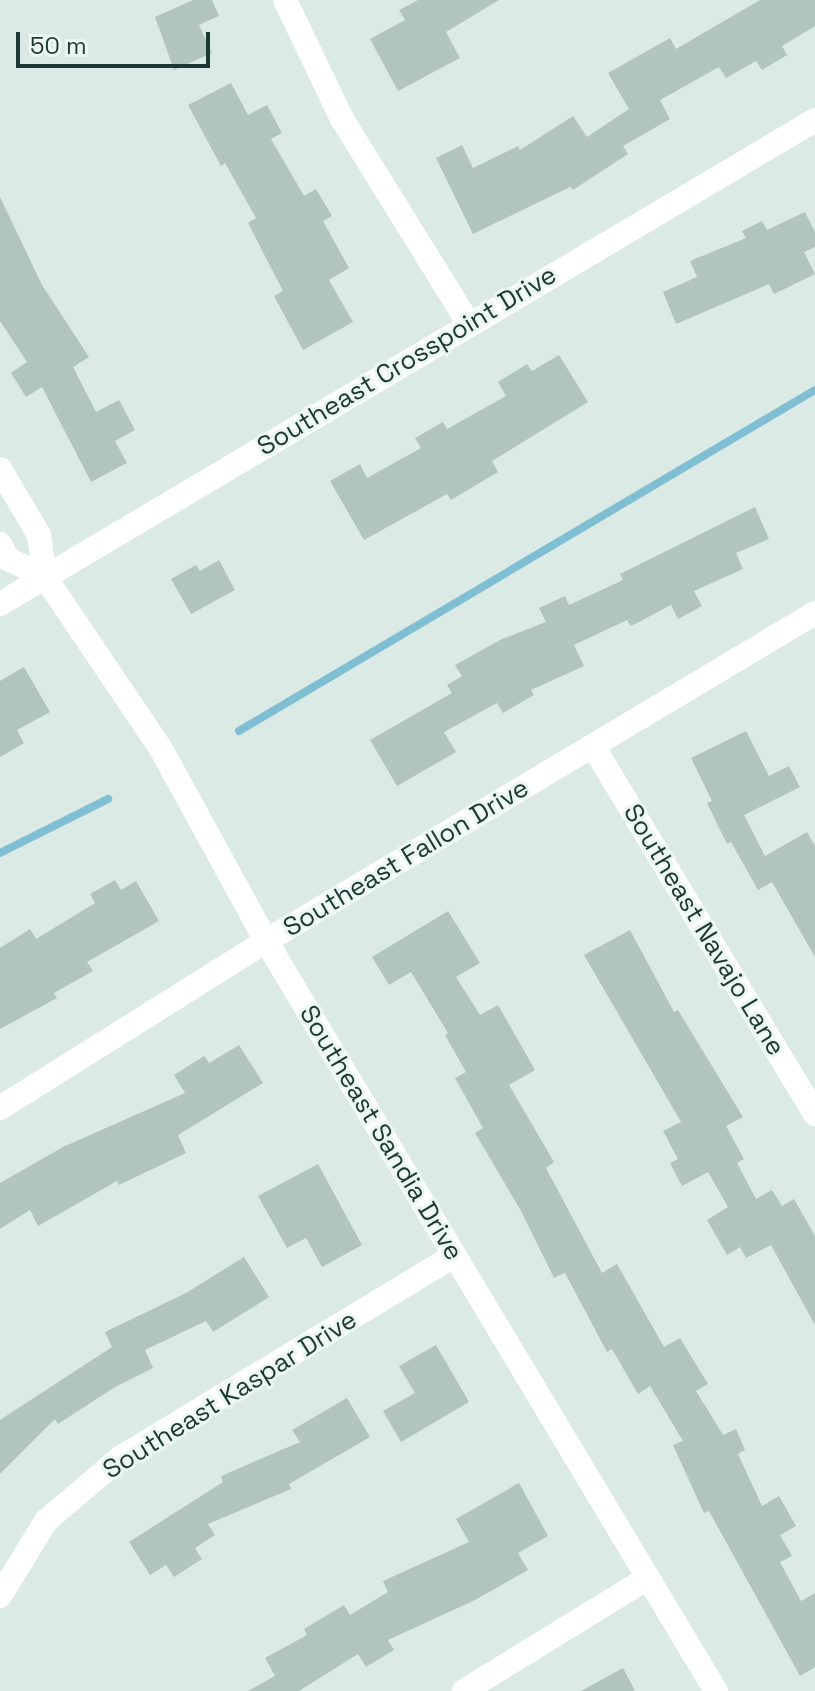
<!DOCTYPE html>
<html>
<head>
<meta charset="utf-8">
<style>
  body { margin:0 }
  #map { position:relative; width:815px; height:1691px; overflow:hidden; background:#dceae5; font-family:"Space Grotesk",sans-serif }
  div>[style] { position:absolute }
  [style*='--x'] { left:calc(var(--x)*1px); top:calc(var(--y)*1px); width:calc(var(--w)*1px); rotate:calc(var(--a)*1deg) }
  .stream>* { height:8px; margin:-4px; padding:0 4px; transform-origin:4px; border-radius:4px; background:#80bfd3 }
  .building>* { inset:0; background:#b2c4be }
  .minor>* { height:24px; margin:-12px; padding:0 12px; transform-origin:12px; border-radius:12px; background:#fff }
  span { translate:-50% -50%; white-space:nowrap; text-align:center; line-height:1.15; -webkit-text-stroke:6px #ecf6f2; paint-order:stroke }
  .street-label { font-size:26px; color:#1d3934 }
  .scale { position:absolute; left:16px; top:32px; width:194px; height:36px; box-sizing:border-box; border:4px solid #1d3934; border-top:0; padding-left:10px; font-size:24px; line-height:28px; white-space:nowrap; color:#1d3934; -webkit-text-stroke:6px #ecf6f2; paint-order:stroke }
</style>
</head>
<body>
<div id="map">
  <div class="stream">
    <div style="--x:239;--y:731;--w:669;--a:-30.63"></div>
    <div style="--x:0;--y:853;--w:121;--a:-26.6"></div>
  </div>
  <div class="building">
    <div style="clip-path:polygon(193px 0,212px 0,219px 16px,199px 25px,212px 53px,174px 70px,155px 17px)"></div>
    <div style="clip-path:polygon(418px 0,499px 0,446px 32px,460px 58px,398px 91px,370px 39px,405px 20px,399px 10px)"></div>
    <div style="clip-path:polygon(760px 0,815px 0,815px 26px,782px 46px,787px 55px,762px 70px,756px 61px,726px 78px,719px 67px,660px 100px,670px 119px,623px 146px,628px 154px,573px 190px,570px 187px,473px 234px,436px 158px,462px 145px,473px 168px,518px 146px,520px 150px,573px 116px,587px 137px,629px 109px,608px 73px,670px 38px,676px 49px)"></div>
    <div style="clip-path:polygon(231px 83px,248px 115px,267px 105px,282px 133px,271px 139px,304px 196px,316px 189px,332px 216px,323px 221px,349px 268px,329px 280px,353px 322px,303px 350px,274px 296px,283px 291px,248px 223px,256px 218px,225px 163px,221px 166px,188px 105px)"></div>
    <div style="clip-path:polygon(0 197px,42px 285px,89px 357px,73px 367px,96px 412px,119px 400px,135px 430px,115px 441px,127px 463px,91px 482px,42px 387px,26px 397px,11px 373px,27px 362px,0 321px)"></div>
    <div style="clip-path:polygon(805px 212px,815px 232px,815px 247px,804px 252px,815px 274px,774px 294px,769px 284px,676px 324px,663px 292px,697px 277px,690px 261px,746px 238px,742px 231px,762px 221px,767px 230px)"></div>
    <div style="clip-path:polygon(559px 355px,588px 402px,492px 461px,498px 472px,451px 500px,447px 494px,364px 540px,330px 481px,360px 464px,367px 478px,421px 448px,415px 438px,443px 422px,447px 429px,506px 396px,498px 382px,527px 364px,532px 371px)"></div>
    <div style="clip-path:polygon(755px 507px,769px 539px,736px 553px,743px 569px,694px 591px,702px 606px,678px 619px,671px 605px,631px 626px,627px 620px,574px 645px,584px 666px,531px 690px,534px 695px,503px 713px,497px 703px,444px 732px,456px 752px,397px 786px,370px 740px,452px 693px,447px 685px,462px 676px,455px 665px,502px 639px,546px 622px,539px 608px,565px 596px,569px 605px,623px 580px,620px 574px)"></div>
    <div style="clip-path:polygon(219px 560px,235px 590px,191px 614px,171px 579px,196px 565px,200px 571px)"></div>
    <div style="clip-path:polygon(24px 667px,50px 712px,17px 730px,24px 743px,0 757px,0 681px)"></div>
    <div style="clip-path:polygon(746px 731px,769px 776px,789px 766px,800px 787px,744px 815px,765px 856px,807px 832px,815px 846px,815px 957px,772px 882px,758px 890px,731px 842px,727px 844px,707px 803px,712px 801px,691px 758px)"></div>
    <div style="clip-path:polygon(115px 880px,121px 890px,136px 881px,159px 921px,87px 962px,93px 971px,54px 993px,57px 998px,0 1029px,0 948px,30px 929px,36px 939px,95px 903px,90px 894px)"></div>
    <div style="clip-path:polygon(448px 911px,480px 963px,456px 977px,480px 1015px,498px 1005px,535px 1070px,509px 1085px,554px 1162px,546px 1168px,602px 1273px,617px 1264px,664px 1347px,680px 1338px,708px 1384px,696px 1391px,717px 1425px,723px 1435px,736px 1429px,745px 1450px,738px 1454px,762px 1506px,779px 1496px,796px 1526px,780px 1535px,792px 1556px,780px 1562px,801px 1601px,815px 1593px,815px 1667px,800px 1676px,709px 1511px,704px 1513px,673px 1445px,683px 1441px,650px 1386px,638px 1394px,612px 1349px,607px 1352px,565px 1273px,554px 1278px,521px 1211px,475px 1133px,483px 1128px,455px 1078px,466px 1072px,445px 1035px,448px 1033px,411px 972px,389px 985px,372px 957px)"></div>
    <div style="clip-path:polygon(630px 930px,674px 1012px,678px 1010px,743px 1117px,726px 1126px,744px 1159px,737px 1163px,756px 1199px,772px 1190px,782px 1206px,794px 1199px,815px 1236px,815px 1325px,771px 1245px,746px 1258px,740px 1247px,727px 1255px,707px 1220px,728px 1207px,708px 1172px,682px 1186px,670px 1163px,678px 1159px,663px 1131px,681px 1122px,584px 955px)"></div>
    <div style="clip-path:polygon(239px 1045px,263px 1083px,178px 1135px,186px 1153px,119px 1185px,117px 1181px,38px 1226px,30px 1210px,0 1229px,0 1183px,63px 1147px,185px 1093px,174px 1075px,204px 1056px,209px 1063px)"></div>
    <div style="clip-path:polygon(318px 1164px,362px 1245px,322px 1267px,306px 1238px,287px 1248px,258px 1196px)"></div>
    <div style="clip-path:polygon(244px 1257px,269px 1297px,213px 1332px,206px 1321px,145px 1350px,153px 1368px,115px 1387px,58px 1424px,55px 1419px,0 1474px,0 1420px,112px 1347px,105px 1332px,186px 1293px)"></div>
    <div style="clip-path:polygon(436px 1345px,469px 1402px,401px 1442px,383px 1411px,415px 1393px,399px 1366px)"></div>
    <div style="clip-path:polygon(347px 1398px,370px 1437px,289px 1484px,291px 1489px,208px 1524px,215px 1535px,195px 1548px,202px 1559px,174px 1577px,166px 1565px,150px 1575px,129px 1542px,223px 1482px,221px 1476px,300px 1442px,292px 1430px)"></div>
    <div style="clip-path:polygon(519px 1483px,548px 1536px,518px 1553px,528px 1570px,475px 1600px,388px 1640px,394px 1650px,366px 1667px,358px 1654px,299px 1691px,248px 1691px,275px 1676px,265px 1658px,307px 1635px,304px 1629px,344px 1605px,350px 1615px,388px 1592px,383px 1581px,469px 1542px,456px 1519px)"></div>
    <div style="clip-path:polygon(623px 1668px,635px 1691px,581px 1691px)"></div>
  </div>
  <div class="minor">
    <div style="--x:285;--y:0;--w:132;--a:64.4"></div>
    <div style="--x:342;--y:119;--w:241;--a:58.2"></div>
    <div style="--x:0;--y:469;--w:77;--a:59.4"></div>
    <div style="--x:39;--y:535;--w:42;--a:81.9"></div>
    <div style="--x:45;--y:577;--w:207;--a:56"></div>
    <div style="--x:161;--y:749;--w:219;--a:61.3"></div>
    <div style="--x:266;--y:941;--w:875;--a:59.04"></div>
    <div style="--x:0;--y:544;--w:17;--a:62"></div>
    <div style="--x:8;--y:559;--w:41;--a:25.9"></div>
    <div style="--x:0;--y:604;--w:948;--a:-30.7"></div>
    <div style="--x:593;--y:746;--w:430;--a:58.9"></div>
    <div style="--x:0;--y:1108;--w:314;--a:-32.1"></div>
    <div style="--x:266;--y:941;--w:640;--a:-30.86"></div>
    <div style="--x:0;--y:1596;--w:88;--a:-58.5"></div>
    <div style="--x:46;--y:1521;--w:97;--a:-40.4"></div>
    <div style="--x:120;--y:1458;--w:390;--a:-31.2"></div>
    <div style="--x:464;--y:1691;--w:214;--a:-31.6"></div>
  </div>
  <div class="street-label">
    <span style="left:407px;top:361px;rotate:-31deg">Southeast Crosspoint Drive</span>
    <span style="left:406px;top:858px;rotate:-31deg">Southeast Fallon Drive</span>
    <span style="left:704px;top:930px;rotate:59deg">Southeast Navajo Lane</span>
    <span style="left:381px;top:1133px;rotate:59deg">Southeast Sandia Drive</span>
    <span style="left:230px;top:1395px;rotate:-32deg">Southeast Kaspar Drive</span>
  </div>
  <div class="scale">50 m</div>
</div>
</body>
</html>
